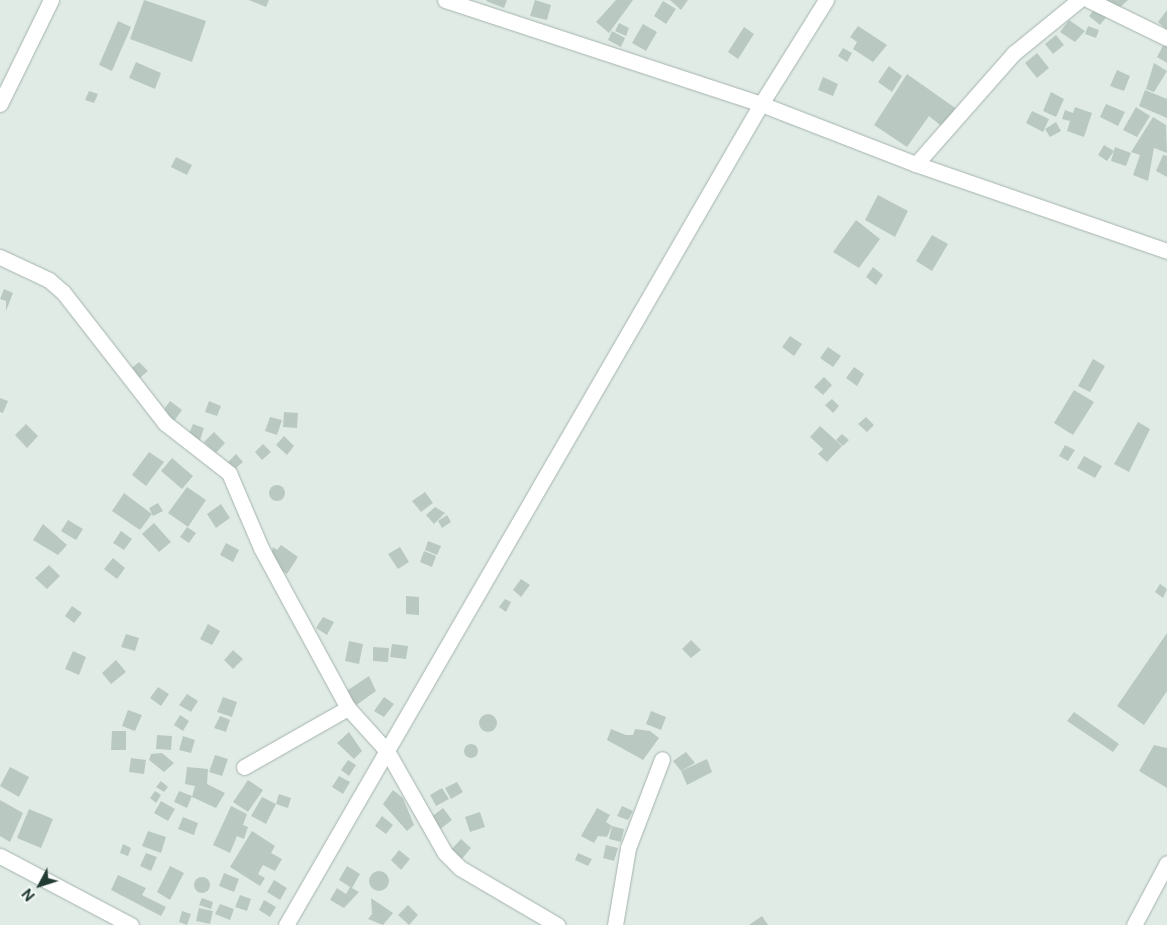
<!DOCTYPE html>
<html>
<head>
<meta charset="utf-8">
<style>
  body { margin:0 }
  #map { position:relative; width:1167px; height:925px; overflow:hidden; background:#e1ebe6; font-family:"Public Sans",sans-serif }
  div>[style] { position:absolute }
  [style*='--x'] { left:calc(var(--x)*1px); top:calc(var(--y)*1px); width:calc(var(--w)*1px); rotate:calc(var(--a)*1deg) }
  .building>* { inset:0; background:#b9c9c1 }
  .round { border-radius:50% }
  .roads { filter:drop-shadow(0 0 1px #a4b3ad) drop-shadow(0 0 1px #a4b3ad) }
  .street>* { height:15px; margin:-7.5px; padding:0 7.5px; transform-origin:7.5px; border-radius:7.5px; background:#fff }
  span { translate:-50% -50%; white-space:nowrap; text-align:center; line-height:1.15; -webkit-text-stroke:5px #f1f8f4; paint-order:stroke }
  .north { position:absolute; left:15px; top:860px; width:50px; height:50px; -webkit-text-stroke:4px #f1f8f4; paint-order:stroke; rotate:230deg; font-size:14px; font-weight:700; line-height:20px; text-align:center; color:#223b33 }
  .north::after { content:''; display:block; margin:auto; width:18px; height:22px; background:#223b33; clip-path:polygon(50% 0,100% 100%,50% 72%,0 100%) }
</style>
</head>
<body>
<div id="map">
  <div class="building">
    <div style="clip-path:polygon(144px 0,206px 21px,192px 62px,130px 39px)"></div>
    <div style="clip-path:polygon(249px 0,269px 0,266px 7px)"></div>
    <div style="clip-path:polygon(507px 0,504px 8px,486px 1px,487px 0)"></div>
    <div style="clip-path:polygon(535px 0,551px 5px,547px 20px,530px 16px)"></div>
    <div style="clip-path:polygon(616px 0,633px 0,609px 33px,596px 22px)"></div>
    <div style="clip-path:polygon(670px 0,688px 0,681px 10px)"></div>
    <div style="clip-path:polygon(1106px 0,1128px 0,1116px 11px)"></div>
    <div style="clip-path:polygon(663px 1px,676px 9px,666px 24px,654px 16px)"></div>
    <div style="clip-path:polygon(1096px 7px,1107px 16px,1100px 25px,1089px 16px)"></div>
    <div style="clip-path:polygon(1167px 10px,1167px 30px,1158px 22px)"></div>
    <div style="clip-path:polygon(1069px 20px,1085px 31px,1075px 42px,1060px 32px)"></div>
    <div style="clip-path:polygon(118px 21px,131px 27px,112px 71px,99px 65px)"></div>
    <div style="clip-path:polygon(619px 23px,629px 28px,626px 36px,615px 31px)"></div>
    <div style="clip-path:polygon(643px 24px,657px 32px,646px 51px,632px 43px)"></div>
    <div style="clip-path:polygon(858px 26px,887px 45px,873px 62px,853px 49px,857px 42px,850px 37px)"></div>
    <div style="clip-path:polygon(1088px 26px,1099px 30px,1096px 38px,1085px 34px)"></div>
    <div style="clip-path:polygon(744px 27px,754px 34px,738px 59px,728px 52px)"></div>
    <div style="clip-path:polygon(612px 31px,625px 38px,621px 47px,608px 40px)"></div>
    <div style="clip-path:polygon(1056px 35px,1064px 45px,1053px 54px,1045px 44px)"></div>
    <div style="clip-path:polygon(1165px 42px,1167px 43px,1167px 63px,1157px 57px)"></div>
    <div style="clip-path:polygon(843px 48px,852px 53px,847px 62px,838px 56px)"></div>
    <div style="clip-path:polygon(1037px 53px,1049px 68px,1037px 78px,1025px 63px)"></div>
    <div style="clip-path:polygon(136px 62px,161px 73px,155px 89px,129px 78px)"></div>
    <div style="clip-path:polygon(1154px 63px,1167px 71px,1154px 92px,1146px 89px)"></div>
    <div style="clip-path:polygon(889px 66px,902px 76px,892px 92px,878px 82px)"></div>
    <div style="clip-path:polygon(1117px 70px,1130px 76px,1124px 91px,1110px 86px)"></div>
    <div style="clip-path:polygon(907px 74px,961px 112px,946px 130px,929px 116px,907px 147px,874px 125px)"></div>
    <div style="clip-path:polygon(823px 77px,838px 84px,833px 96px,818px 90px)"></div>
    <div style="clip-path:polygon(1145px 90px,1167px 99px,1167px 118px,1139px 106px)"></div>
    <div style="clip-path:polygon(89px 91px,98px 94px,94px 103px,85px 100px)"></div>
    <div style="clip-path:polygon(1051px 92px,1064px 99px,1056px 117px,1043px 111px)"></div>
    <div style="clip-path:polygon(1106px 104px,1125px 112px,1118px 126px,1100px 117px)"></div>
    <div style="clip-path:polygon(1075px 107px,1092px 113px,1084px 137px,1067px 131px,1070px 121px,1062px 119px,1065px 110px,1073px 113px)"></div>
    <div style="clip-path:polygon(1136px 107px,1150px 116px,1137px 137px,1123px 130px)"></div>
    <div style="clip-path:polygon(1032px 111px,1049px 119px,1043px 132px,1026px 123px)"></div>
    <div style="clip-path:polygon(1153px 117px,1166px 125px,1167px 153px,1154px 148px,1148px 181px,1133px 175px,1140px 155px,1131px 152px)"></div>
    <div style="clip-path:polygon(1056px 122px,1061px 131px,1050px 137px,1045px 129px)"></div>
    <div style="clip-path:polygon(1104px 145px,1114px 151px,1107px 161px,1098px 155px)"></div>
    <div style="clip-path:polygon(1115px 147px,1131px 153px,1126px 166px,1111px 161px)"></div>
    <div style="clip-path:polygon(1163px 155px,1167px 156px,1167px 177px,1156px 171px)"></div>
    <div style="clip-path:polygon(176px 157px,192px 165px,187px 175px,171px 167px)"></div>
    <div style="clip-path:polygon(878px 195px,908px 211px,895px 237px,865px 220px)"></div>
    <div style="clip-path:polygon(856px 220px,880px 239px,859px 268px,833px 252px)"></div>
    <div style="clip-path:polygon(932px 235px,948px 244px,932px 271px,916px 261px)"></div>
    <div style="clip-path:polygon(873px 267px,883px 275px,876px 285px,866px 277px)"></div>
    <div style="clip-path:polygon(4px 289px,13px 293px,6px 311px,6px 301px,0 299px)"></div>
    <div style="clip-path:polygon(790px 336px,802px 344px,794px 356px,782px 347px)"></div>
    <div style="clip-path:polygon(828px 347px,841px 356px,833px 367px,820px 358px)"></div>
    <div style="clip-path:polygon(1093px 359px,1105px 366px,1090px 392px,1078px 386px)"></div>
    <div style="clip-path:polygon(139px 362px,148px 371px,135px 382px,127px 372px)"></div>
    <div style="clip-path:polygon(854px 367px,864px 374px,857px 386px,846px 378px)"></div>
    <div style="clip-path:polygon(824px 377px,832px 385px,823px 395px,814px 387px)"></div>
    <div style="clip-path:polygon(1074px 390px,1094px 402px,1073px 435px,1054px 423px)"></div>
    <div style="clip-path:polygon(0 398px,8px 401px,3px 413px,0 412px)"></div>
    <div style="clip-path:polygon(832px 399px,839px 406px,833px 413px,825px 405px)"></div>
    <div style="clip-path:polygon(170px 401px,182px 410px,172px 424px,160px 415px)"></div>
    <div style="clip-path:polygon(209px 401px,221px 406px,217px 416px,205px 412px)"></div>
    <div style="clip-path:polygon(284px 412px,298px 413px,297px 428px,283px 427px)"></div>
    <div style="clip-path:polygon(270px 417px,282px 420px,277px 435px,265px 431px)"></div>
    <div style="clip-path:polygon(866px 417px,874px 425px,867px 432px,858px 424px)"></div>
    <div style="clip-path:polygon(1138px 422px,1150px 429px,1129px 472px,1114px 464px)"></div>
    <div style="clip-path:polygon(26px 424px,38px 436px,27px 448px,15px 435px)"></div>
    <div style="clip-path:polygon(193px 424px,204px 428px,200px 440px,188px 436px)"></div>
    <div style="clip-path:polygon(820px 426px,842px 446px,827px 462px,818px 454px,823px 449px,810px 437px)"></div>
    <div style="clip-path:polygon(214px 432px,225px 443px,216px 453px,204px 442px)"></div>
    <div style="clip-path:polygon(842px 434px,849px 440px,843px 446px,836px 440px)"></div>
    <div style="clip-path:polygon(284px 436px,294px 446px,287px 455px,276px 445px)"></div>
    <div style="clip-path:polygon(263px 444px,271px 452px,262px 460px,255px 452px)"></div>
    <div style="clip-path:polygon(1065px 445px,1075px 450px,1068px 461px,1059px 456px)"></div>
    <div style="clip-path:polygon(149px 452px,164px 462px,146px 486px,132px 475px)"></div>
    <div style="clip-path:polygon(236px 454px,243px 462px,235px 469px,228px 462px)"></div>
    <div style="clip-path:polygon(1084px 456px,1102px 466px,1095px 478px,1077px 468px)"></div>
    <div style="clip-path:polygon(172px 458px,193px 476px,182px 489px,161px 471px)"></div>
    <div class="round" style="left:269px;top:485px;width:16px;height:16px"></div>
    <div style="clip-path:polygon(187px 487px,206px 500px,188px 527px,168px 513px)"></div>
    <div style="clip-path:polygon(425px 492px,433px 503px,421px 512px,412px 501px)"></div>
    <div style="clip-path:polygon(124px 493px,152px 514px,140px 530px,112px 511px)"></div>
    <div style="clip-path:polygon(158px 503px,163px 511px,153px 516px,149px 508px)"></div>
    <div style="clip-path:polygon(221px 504px,230px 518px,216px 528px,207px 514px)"></div>
    <div style="clip-path:polygon(435px 507px,445px 513px,434px 524px,426px 515px)"></div>
    <div style="clip-path:polygon(447px 515px,451px 522px,442px 528px,438px 521px)"></div>
    <div style="clip-path:polygon(68px 520px,83px 529px,76px 540px,61px 531px)"></div>
    <div style="clip-path:polygon(154px 523px,171px 542px,159px 552px,142px 534px)"></div>
    <div style="clip-path:polygon(43px 524px,67px 545px,58px 555px,33px 540px)"></div>
    <div style="clip-path:polygon(187px 527px,196px 533px,189px 543px,180px 537px)"></div>
    <div style="clip-path:polygon(121px 531px,132px 539px,124px 550px,113px 543px)"></div>
    <div style="clip-path:polygon(428px 541px,441px 546px,437px 555px,425px 550px)"></div>
    <div style="clip-path:polygon(226px 543px,239px 550px,233px 562px,220px 555px)"></div>
    <div style="clip-path:polygon(281px 545px,298px 557px,287px 574px,269px 562px,273px 547px,277px 550px)"></div>
    <div style="clip-path:polygon(400px 547px,409px 562px,398px 569px,388px 554px)"></div>
    <div style="clip-path:polygon(424px 551px,436px 556px,432px 567px,420px 562px)"></div>
    <div style="clip-path:polygon(113px 558px,125px 568px,117px 579px,104px 569px)"></div>
    <div style="clip-path:polygon(49px 565px,60px 576px,47px 589px,35px 578px)"></div>
    <div style="clip-path:polygon(521px 579px,530px 585px,521px 597px,513px 590px)"></div>
    <div style="clip-path:polygon(1160px 584px,1167px 589px,1163px 598px,1155px 592px)"></div>
    <div style="clip-path:polygon(406px 596px,419px 597px,419px 615px,406px 614px)"></div>
    <div style="clip-path:polygon(505px 599px,511px 602px,506px 612px,499px 607px)"></div>
    <div style="clip-path:polygon(72px 606px,82px 613px,74px 623px,65px 616px)"></div>
    <div style="clip-path:polygon(323px 617px,334px 622px,327px 635px,316px 628px)"></div>
    <div style="clip-path:polygon(208px 624px,220px 631px,212px 645px,200px 639px)"></div>
    <div style="clip-path:polygon(1167px 633px,1167px 691px,1144px 725px,1117px 706px)"></div>
    <div style="clip-path:polygon(126px 634px,139px 638px,135px 651px,121px 647px)"></div>
    <div style="clip-path:polygon(691px 640px,701px 650px,691px 658px,682px 649px)"></div>
    <div style="clip-path:polygon(349px 641px,363px 644px,359px 664px,345px 661px)"></div>
    <div style="clip-path:polygon(392px 644px,408px 646px,406px 659px,390px 657px)"></div>
    <div style="clip-path:polygon(373px 647px,389px 648px,388px 662px,373px 661px)"></div>
    <div style="clip-path:polygon(233px 650px,243px 659px,233px 669px,224px 660px)"></div>
    <div style="clip-path:polygon(73px 651px,86px 657px,79px 675px,65px 669px)"></div>
    <div style="clip-path:polygon(116px 660px,126px 672px,111px 684px,102px 673px)"></div>
    <div style="clip-path:polygon(369px 676px,376px 691px,355px 706px,345px 692px)"></div>
    <div style="clip-path:polygon(158px 687px,169px 694px,161px 706px,150px 698px)"></div>
    <div style="clip-path:polygon(187px 694px,198px 701px,191px 712px,179px 705px)"></div>
    <div style="clip-path:polygon(223px 697px,237px 702px,232px 717px,217px 712px)"></div>
    <div style="clip-path:polygon(384px 697px,394px 704px,384px 717px,374px 711px)"></div>
    <div style="clip-path:polygon(128px 710px,142px 715px,135px 731px,122px 726px)"></div>
    <div style="clip-path:polygon(651px 711px,666px 717px,661px 730px,646px 724px)"></div>
    <div style="clip-path:polygon(1074px 712px,1119px 744px,1113px 752px,1067px 721px)"></div>
    <div class="round" style="left:479px;top:714px;width:18px;height:18px"></div>
    <div style="clip-path:polygon(180px 715px,189px 721px,183px 731px,174px 725px)"></div>
    <div style="clip-path:polygon(220px 716px,230px 720px,226px 732px,214px 728px)"></div>
    <div style="clip-path:polygon(611px 729px,626px 735px,633px 735px,635px 729px,650px 731px,659px 738px,643px 760px,607px 740px)"></div>
    <div style="clip-path:polygon(112px 731px,126px 731px,126px 750px,111px 750px)"></div>
    <div style="clip-path:polygon(349px 732px,362px 751px,354px 759px,337px 743px)"></div>
    <div style="clip-path:polygon(157px 735px,172px 736px,171px 750px,156px 749px)"></div>
    <div style="clip-path:polygon(183px 736px,195px 740px,191px 753px,179px 750px)"></div>
    <div class="round" style="left:464px;top:744px;width:14px;height:14px"></div>
    <div style="clip-path:polygon(1154px 745px,1167px 748px,1167px 788px,1139px 771px)"></div>
    <div style="clip-path:polygon(686px 752px,695px 763px,681px 771px,673px 761px)"></div>
    <div style="clip-path:polygon(162px 753px,174px 763px,164px 772px,149px 760px,151px 754px)"></div>
    <div style="clip-path:polygon(215px 755px,228px 759px,222px 776px,209px 772px)"></div>
    <div style="clip-path:polygon(131px 758px,146px 760px,144px 774px,129px 772px)"></div>
    <div style="clip-path:polygon(707px 759px,712px 772px,687px 785px,681px 771px)"></div>
    <div style="clip-path:polygon(348px 760px,356px 765px,349px 776px,341px 770px)"></div>
    <div style="clip-path:polygon(10px 767px,29px 777px,19px 797px,0 786px)"></div>
    <div style="clip-path:polygon(187px 767px,208px 769px,207px 784px,225px 793px,216px 808px,192px 797px,195px 786px,185px 784px)"></div>
    <div style="clip-path:polygon(339px 776px,350px 782px,343px 794px,332px 787px)"></div>
    <div style="clip-path:polygon(248px 780px,263px 790px,248px 812px,233px 802px)"></div>
    <div style="clip-path:polygon(161px 781px,168px 787px,164px 792px,156px 787px)"></div>
    <div style="clip-path:polygon(457px 782px,463px 792px,451px 799px,445px 788px)"></div>
    <div style="clip-path:polygon(442px 788px,449px 799px,436px 806px,430px 795px)"></div>
    <div style="clip-path:polygon(393px 790px,403px 798px,414px 825px,407px 831px,383px 804px)"></div>
    <div style="clip-path:polygon(155px 791px,161px 795px,156px 803px,150px 798px)"></div>
    <div style="clip-path:polygon(179px 791px,192px 796px,187px 808px,174px 802px)"></div>
    <div style="clip-path:polygon(279px 794px,291px 798px,288px 808px,276px 804px,266px 824px,251px 816px,262px 797px,276px 804px)"></div>
    <div style="clip-path:polygon(0 800px,23px 813px,10px 842px,0 836px)"></div>
    <div style="clip-path:polygon(161px 801px,175px 809px,168px 821px,154px 813px)"></div>
    <div style="clip-path:polygon(231px 806px,247px 814px,243px 825px,248px 827px,244px 839px,237px 836px,230px 853px,213px 845px)"></div>
    <div style="clip-path:polygon(622px 806px,633px 811px,628px 820px,617px 816px)"></div>
    <div style="clip-path:polygon(443px 808px,452px 820px,439px 830px,430px 818px)"></div>
    <div style="clip-path:polygon(597px 808px,610px 815px,606px 822px,612px 826px,607px 837px,598px 836px,594px 843px,581px 836px)"></div>
    <div style="clip-path:polygon(29px 809px,53px 819px,41px 848px,17px 838px)"></div>
    <div style="clip-path:polygon(480px 812px,485px 827px,470px 832px,465px 817px)"></div>
    <div style="clip-path:polygon(382px 816px,393px 825px,386px 834px,375px 826px)"></div>
    <div style="clip-path:polygon(183px 817px,198px 823px,194px 835px,178px 829px)"></div>
    <div style="clip-path:polygon(612px 826px,624px 829px,621px 842px,609px 839px)"></div>
    <div style="clip-path:polygon(148px 831px,166px 837px,161px 853px,142px 846px)"></div>
    <div style="clip-path:polygon(252px 831px,275px 846px,271px 853px,282px 859px,275px 871px,263px 865px,258px 874px,265px 878px,260px 886px,230px 867px)"></div>
    <div style="clip-path:polygon(461px 839px,471px 848px,461px 860px,450px 851px)"></div>
    <div style="clip-path:polygon(123px 844px,131px 848px,128px 856px,120px 853px)"></div>
    <div style="clip-path:polygon(606px 845px,618px 848px,614px 861px,603px 858px)"></div>
    <div style="clip-path:polygon(399px 850px,410px 859px,401px 870px,391px 860px)"></div>
    <div style="clip-path:polygon(146px 853px,157px 857px,151px 871px,140px 866px)"></div>
    <div style="clip-path:polygon(578px 853px,592px 859px,588px 866px,575px 860px)"></div>
    <div style="clip-path:polygon(170px 866px,184px 873px,170px 900px,157px 892px)"></div>
    <div style="clip-path:polygon(347px 866px,360px 874px,352px 888px,359px 892px,344px 908px,330px 900px,337px 888px,346px 894px,350px 887px,339px 880px)"></div>
    <div class="round" style="left:369px;top:871px;width:20px;height:20px"></div>
    <div style="clip-path:polygon(224px 873px,239px 879px,234px 892px,219px 886px)"></div>
    <div style="clip-path:polygon(118px 875px,146px 888px,142px 895px,166px 907px,161px 916px,111px 890px)"></div>
    <div class="round" style="left:194px;top:877px;width:16px;height:16px"></div>
    <div style="clip-path:polygon(274px 880px,287px 888px,280px 900px,267px 892px)"></div>
    <div style="clip-path:polygon(240px 895px,251px 899px,247px 911px,235px 907px)"></div>
    <div style="clip-path:polygon(202px 898px,213px 902px,211px 909px,199px 905px)"></div>
    <div style="clip-path:polygon(371px 898px,393px 913px,383px 925px,368px 919px,372px 914px)"></div>
    <div style="clip-path:polygon(264px 900px,276px 907px,270px 917px,259px 910px)"></div>
    <div style="clip-path:polygon(220px 904px,234px 909px,230px 920px,215px 914px)"></div>
    <div style="clip-path:polygon(408px 905px,418px 915px,409px 925px,398px 915px)"></div>
    <div style="clip-path:polygon(199px 908px,213px 911px,210px 924px,196px 921px)"></div>
    <div style="clip-path:polygon(182px 911px,191px 914px,187px 925px,179px 922px)"></div>
    <div style="clip-path:polygon(762px 916px,768px 925px,749px 925px)"></div>
  </div>
  <div class="roads">
    <div class="street">
      <div style="--x:445;--y:0;--w:333;--a:18.2"></div>
      <div style="--x:761;--y:104;--w:166;--a:21.2"></div>
      <div style="--x:916;--y:164;--w:266;--a:19.1"></div>
      <div style="--x:1089;--y:0;--w:87;--a:26"></div>
      <div style="--x:0;--y:104;--w:116;--a:-63.9"></div>
      <div style="--x:916;--y:164;--w:148;--a:-48.6"></div>
      <div style="--x:1014;--y:53;--w:84;--a:-39.2"></div>
      <div style="--x:0;--y:257;--w:54;--a:25.1"></div>
      <div style="--x:49;--y:280;--w:18;--a:41"></div>
      <div style="--x:63;--y:292;--w:166;--a:52.1"></div>
      <div style="--x:165;--y:423;--w:81;--a:38"></div>
      <div style="--x:229;--y:473;--w:82;--a:66.9"></div>
      <div style="--x:261;--y:548;--w:182;--a:61.5"></div>
      <div style="--x:348;--y:708;--w:58;--a:47.8"></div>
      <div style="--x:387;--y:751;--w:117;--a:60.4"></div>
      <div style="--x:445;--y:853;--w:21;--a:45"></div>
      <div style="--x:460;--y:868;--w:113;--a:30.4"></div>
      <div style="--x:244;--y:767;--w:120;--a:-29.6"></div>
      <div style="--x:0;--y:856;--w:148;--a:27.8"></div>
      <div style="--x:286;--y:925;--w:949;--a:-59.95"></div>
      <div style="--x:761;--y:104;--w:123;--a:-58"></div>
      <div style="--x:615;--y:925;--w:78;--a:-80.4"></div>
      <div style="--x:628;--y:848;--w:95;--a:-69.1"></div>
      <div style="--x:1134;--y:925;--w:70;--a:-62"></div>
    </div>
  </div>
  <div class="north">N</div>
</div>
</body>
</html>
